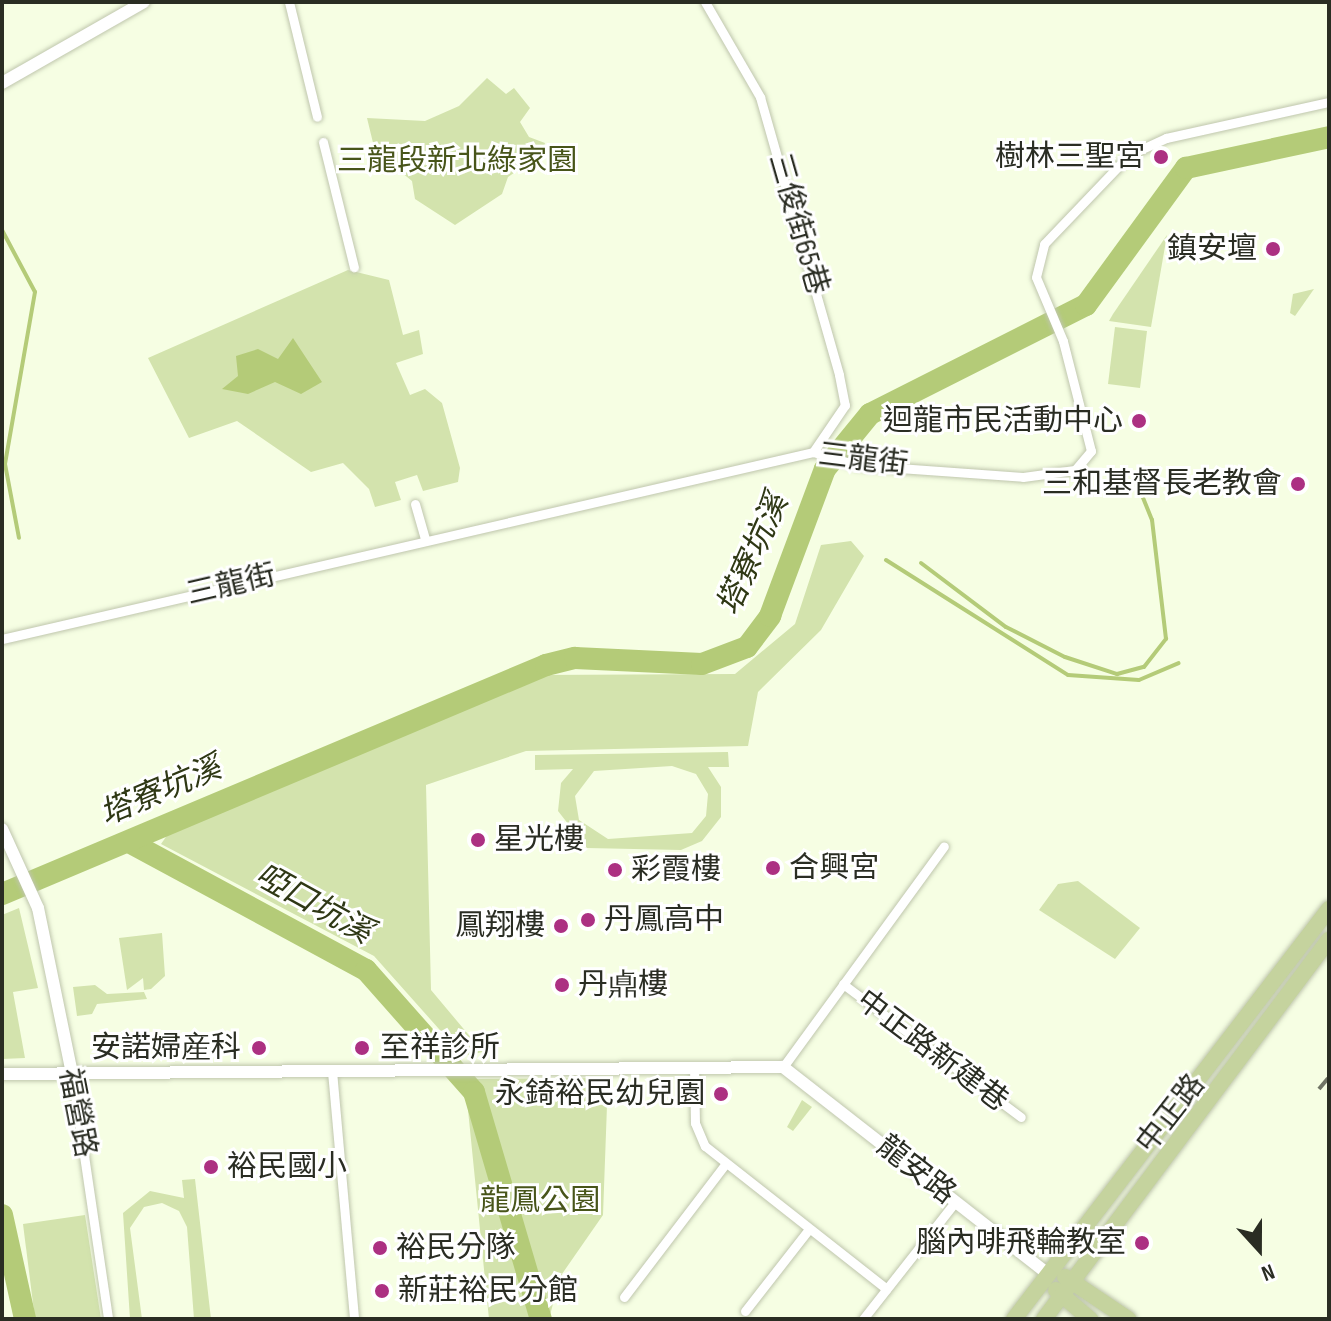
<!DOCTYPE html>
<html>
<head>
<meta charset="utf-8">
<style>
  body { margin:0 }
  #map { position:relative; width:1331px; height:1321px; overflow:hidden; background:#f6fee3; font-family:"Sofia Sans Condensed","Noto Sans TC",sans-serif }
  div>[style] { position:absolute }
  [style*='--x'] { left:calc(var(--x)*1px); top:calc(var(--y)*1px); width:calc(var(--w)*1px); rotate:calc(var(--a)*1deg) }
  .green>* { inset:0; background:#d3e3ad }
  .water>* { inset:0; background:#b4cb78 }
  .stream>* { height:4px; margin:-2px; padding:0 2px; transform-origin:2px; border-radius:2px; background:#b4cb78 }
  .river>* { height:22px; margin:-11px; padding:0 11px; transform-origin:11px; border-radius:11px; background:#b4cb78 }
  .roads { filter:drop-shadow(0 0 2px #bfc6ad) drop-shadow(0 0 2px #bfc6ad) }
  .minor>* { height:9px; margin:-4.5px; padding:0 4.5px; transform-origin:4.5px; border-radius:4.5px; background:#fff }
  .tertiary>* { height:12px; margin:-6px; padding:0 6px; transform-origin:6px; border-radius:6px; background:#fff }
  .primary>* { height:16px; margin:-8px; padding:0 8px; transform-origin:8px; border-radius:8px; background:#c5d39e }
  .rail>* { height:4px; margin-top:-2px; transform-origin:0; background:repeating-linear-gradient(90deg,#707465 0 14px,transparent 0 28px) }
  .dots>* { width:22px; height:22px; translate:-50% -50%; box-sizing:border-box; border:4px solid #fff; border-radius:50% }
  span { translate:-50% -50%; white-space:nowrap; text-align:center; line-height:1.15; -webkit-text-stroke:6px #fff; paint-order:stroke }
  .poi-label { font-size:30px; color:#2a2d23 }
  .right { translate:-100% -50%; text-align:right }
  .left { translate:0 -50%; text-align:left }
  .park-label { font-size:30px; color:#48551a }
  .street-label { font-size:30px; color:#2a2d23 }
  .water-label { font-size:32px; color:#2f3815; font-style:italic }
  .frame { position:absolute; inset:0; border:4px solid #2a2d23; pointer-events:none }
  .north { position:absolute; left:1219px; top:1209px; width:80px; height:80px; -webkit-text-stroke:6px #fff; paint-order:stroke; rotate:159deg; font-size:22px; font-weight:700; line-height:32px; text-align:center; color:#2a2d23 }
  .north::after { content:''; display:block; margin:auto; width:28px; height:36px; background:#2a2d23; clip-path:polygon(50% 0,100% 100%,50% 72%,0 100%) }
</style>
</head>
<body>
<div id="map">
  <div class="green">
    <div style="clip-path:polygon(487px 78px,506px 94px,514px 88px,530px 108px,520px 122px,529px 137px,545px 143px,542px 154px,508px 177px,502px 194px,455px 225px,415px 199px,412px 181px,375px 151px,367px 118px,425px 121px,459px 106px)"></div>
    <div style="clip-path:polygon(1167px 235px,1151px 327px,1109px 321px,1113px 314px)"></div>
    <div style="clip-path:polygon(348px 270px,389px 280px,403px 335px,419px 330px,423px 354px,396px 363px,410px 395px,425px 389px,442px 403px,460px 468px,458px 482px,423px 491px,417px 475px,395px 482px,401px 500px,375px 507px,369px 489px,343px 463px,311px 472px,237px 421px,189px 438px,148px 358px)"></div>
    <div style="clip-path:polygon(1314px 289px,1295px 316px,1290px 313px,1293px 294px)"></div>
    <div style="clip-path:polygon(1115px 327px,1147px 331px,1140px 388px,1108px 384px)"></div>
    <div style="clip-path:polygon(851px 541px,864px 556px,821px 630px,758px 692px,748px 746px,526px 751px,426px 785px,431px 990px,483px 1052px,463px 1056px,374px 956px,161px 844px,168px 834px,537px 675px,735px 674px,795px 624px,821px 545px)"></div>
    <div style="clip-path:polygon(evenodd,728px 752px,729px 767px,708px 767px,721px 787px,721px 817px,702px 841px,681px 850px,587px 848px,558px 811px,561px 783px,573px 769px,535px 770px,535px 755px,728px 752px,672px 766px,696px 774px,708px 794px,706px 816px,692px 833px,608px 839px,579px 820px,575px 796px,594px 771px,672px 766px)"></div>
    <div style="clip-path:polygon(1078px 881px,1140px 928px,1115px 959px,1039px 910px,1058px 884px)"></div>
    <div style="clip-path:polygon(19px 908px,38px 988px,13px 992px,25px 1058px,2px 1059px,2px 915px)"></div>
    <div style="clip-path:polygon(162px 933px,165px 976px,151px 989px,144px 990px,143px 978px,127px 990px,119px 938px)"></div>
    <div style="clip-path:polygon(95px 985px,107px 994px,144px 992px,147px 999px,97px 1004px,92px 1014px,77px 1016px,73px 987px)"></div>
    <div style="clip-path:polygon(608px 1078px,603px 1215px,562px 1274px,565px 1296px,554px 1300px,549px 1319px,489px 1319px,467px 1100px,489px 1158px,502px 1154px,473px 1079px)"></div>
    <div style="clip-path:polygon(802px 1100px,812px 1107px,793px 1131px,787px 1127px)"></div>
    <div style="clip-path:polygon(195px 1179px,211px 1319px,194px 1319px,187px 1227px,179px 1211px,162px 1203px,144px 1207px,130px 1228px,142px 1319px,130px 1319px,123px 1213px,150px 1191px,184px 1198px,182px 1180px)"></div>
    <div style="clip-path:polygon(85px 1215px,101px 1319px,35px 1319px,23px 1224px)"></div>
  </div>
  <div class="water">
    <div style="clip-path:polygon(293px 338px,322px 382px,301px 394px,275px 382px,248px 394px,222px 389px,238px 376px,236px 356px,258px 349px,278px 359px)"></div>
  </div>
  <div class="stream">
    <div style="--x:2;--y:230;--w:70;--a:62"></div>
    <div style="--x:35;--y:292;--w:175;--a:99.9"></div>
    <div style="--x:5;--y:464;--w:75;--a:79.3"></div>
    <div style="--x:886;--y:560;--w:215;--a:32.3"></div>
    <div style="--x:1068;--y:675;--w:71;--a:4"></div>
    <div style="--x:1139;--y:680;--w:43;--a:-23"></div>
    <div style="--x:921;--y:563;--w:106;--a:37"></div>
    <div style="--x:1006;--y:627;--w:66;--a:27"></div>
    <div style="--x:1065;--y:657;--w:55;--a:18.1"></div>
    <div style="--x:1117;--y:674;--w:28;--a:-15"></div>
    <div style="--x:1144;--y:667;--w:36;--a:-52"></div>
    <div style="--x:1166;--y:639;--w:120;--a:-96.7"></div>
    <div style="--x:1152;--y:520;--w:37;--a:-112"></div>
  </div>
  <div class="river">
    <div style="--x:131;--y:843;--w:267;--a:28.4"></div>
    <div style="--x:366;--y:970;--w:163;--a:48.5"></div>
    <div style="--x:474;--y:1092;--w:237;--a:73.6"></div>
    <div style="--x:2;--y:894;--w:590;--a:-22.83"></div>
    <div style="--x:546;--y:665;--w:30;--a:-14"></div>
    <div style="--x:575;--y:658;--w:127;--a:2.7"></div>
    <div style="--x:702;--y:664;--w:48;--a:-20.7"></div>
    <div style="--x:747;--y:647;--w:39;--a:-53"></div>
    <div style="--x:770;--y:616;--w:157;--a:-69.5"></div>
    <div style="--x:825;--y:469;--w:71;--a:-50.7"></div>
    <div style="--x:870;--y:414;--w:242;--a:-26.8"></div>
    <div style="--x:1086;--y:305;--w:170;--a:-53.9"></div>
    <div style="--x:1186;--y:168;--w:146;--a:-12.2"></div>
    <div style="--x:2;--y:1215;--w:107;--a:77.5"></div>
  </div>
  <div class="roads">
    <div class="minor">
      <div style="--x:289;--y:2;--w:118;--a:76.3"></div>
      <div style="--x:705;--y:2;--w:110;--a:59.9"></div>
      <div style="--x:760;--y:97;--w:289;--a:74.1"></div>
      <div style="--x:839;--y:375;--w:31;--a:79"></div>
      <div style="--x:845;--y:405;--w:57;--a:124.2"></div>
      <div style="--x:323;--y:142;--w:129;--a:76.1"></div>
      <div style="--x:415;--y:504;--w:37;--a:74"></div>
      <div style="--x:2;--y:639;--w:832;--a:-12.98"></div>
      <div style="--x:813;--y:452;--w:46;--a:16.5"></div>
      <div style="--x:857;--y:465;--w:166;--a:4.1"></div>
      <div style="--x:1023;--y:477;--w:52;--a:-7.7"></div>
      <div style="--x:1075;--y:470;--w:25;--a:-50"></div>
      <div style="--x:1091;--y:451;--w:114;--a:-104.3"></div>
      <div style="--x:1063;--y:341;--w:69;--a:-112.9"></div>
      <div style="--x:1036;--y:277;--w:34;--a:-76"></div>
      <div style="--x:1044;--y:244;--w:123;--a:-46.3"></div>
      <div style="--x:1129;--y:155;--w:41;--a:-24.7"></div>
      <div style="--x:1166;--y:138;--w:167;--a:-12.5"></div>
      <div style="--x:843;--y:984;--w:222;--a:36.8"></div>
      <div style="--x:694;--y:1066;--w:57;--a:89"></div>
      <div style="--x:695;--y:1123;--w:25;--a:67"></div>
      <div style="--x:705;--y:1146;--w:231;--a:38.2"></div>
      <div style="--x:783;--y:1067;--w:273;--a:-53.9"></div>
      <div style="--x:332;--y:1071;--w:249;--a:84.9"></div>
      <div style="--x:72;--y:1074;--w:248;--a:81.6"></div>
      <div style="--x:624;--y:1297;--w:168;--a:-52.7"></div>
      <div style="--x:745;--y:1311;--w:104;--a:-52"></div>
      <div style="--x:863;--y:1319;--w:150;--a:-51.8"></div>
    </div>
    <div class="tertiary">
      <div style="--x:2;--y:83;--w:163;--a:-29.7"></div>
      <div style="--x:2;--y:829;--w:87;--a:65.5"></div>
      <div style="--x:38;--y:908;--w:169;--a:78.4"></div>
      <div style="--x:2;--y:1074;--w:781;--a:-0.51"></div>
      <div style="--x:783;--y:1067;--w:336;--a:38"></div>
    </div>
    <div class="primary">
      <div style="--x:1065;--y:1277;--w:76;--a:33.7"></div>
      <div style="--x:1056;--y:1290;--w:45;--a:40.5"></div>
      <div style="--x:1014;--y:1319;--w:517;--a:-52.47"></div>
      <div style="--x:1044;--y:1319;--w:474;--a:-53.1"></div>
    </div>
  </div>
  <div class="rail">
    <div style="--x:1319;--y:1089;--w:16;--a:-50"></div>
  </div>
  <div class="dots">
    <div style="left:1161px;top:157px;background:#ac3082"></div>
    <div style="left:1273px;top:249px;background:#ac3082"></div>
    <div style="left:1139px;top:421px;background:#ac3082"></div>
    <div style="left:1298px;top:484px;background:#ac3082"></div>
    <div style="left:478px;top:840px;background:#ac3082"></div>
    <div style="left:773px;top:868px;background:#ac3082"></div>
    <div style="left:615px;top:870px;background:#ac3082"></div>
    <div style="left:588px;top:920px;background:#ac3082"></div>
    <div style="left:561px;top:926px;background:#ac3082"></div>
    <div style="left:562px;top:985px;background:#ac3082"></div>
    <div style="left:259px;top:1048px;background:#ac3082"></div>
    <div style="left:362px;top:1048px;background:#ac3082"></div>
    <div style="left:721px;top:1094px;background:#ac3082"></div>
    <div style="left:211px;top:1167px;background:#ac3082"></div>
    <div style="left:1142px;top:1243px;background:#ac3082"></div>
    <div style="left:380px;top:1248px;background:#ac3082"></div>
    <div style="left:382px;top:1291px;background:#ac3082"></div>
  </div>
  <div class="poi-label">
    <span class="right" style="left:1145px;top:157px">樹林三聖宮</span>
    <span class="right" style="left:1257px;top:249px">鎮安壇</span>
    <span class="right" style="left:1123px;top:421px">迴龍市民活動中心</span>
    <span class="right" style="left:1282px;top:484px">三和基督長老教會</span>
    <span class="left" style="left:494px;top:840px">星光樓</span>
    <span class="left" style="left:789px;top:868px">合興宮</span>
    <span class="left" style="left:631px;top:870px">彩霞樓</span>
    <span class="left" style="left:604px;top:920px">丹鳳高中</span>
    <span class="right" style="left:545px;top:926px">鳳翔樓</span>
    <span class="left" style="left:578px;top:985px">丹鼑樓</span>
    <span class="right" style="left:241px;top:1048px">安諾婦産科</span>
    <span class="left" style="left:380px;top:1048px">至祥診所</span>
    <span class="right" style="left:705px;top:1094px">永錡裕民幼兒園</span>
    <span class="left" style="left:227px;top:1167px">裕民國小</span>
    <span class="right" style="left:1126px;top:1243px">腦內啡飛輪教室</span>
    <span class="left" style="left:396px;top:1248px">裕民分隊</span>
    <span class="left" style="left:398px;top:1291px">新莊裕民分館</span>
  </div>
  <div class="park-label">
    <span style="left:457px;top:161px">三龍段新北綠家園</span>
    <span style="left:540px;top:1201px">龍鳳公園</span>
  </div>
  <div class="street-label">
    <span style="left:798px;top:224px;rotate:74deg">三俊街65巷</span>
    <span style="left:863px;top:460px;rotate:7deg">三龍街</span>
    <span style="left:231px;top:585px;rotate:-13deg">三龍街</span>
    <span style="left:932px;top:1051px;rotate:37deg">中正路新建巷</span>
    <span style="left:77px;top:1113px;rotate:79deg">福營路</span>
    <span style="left:1171px;top:1114px;rotate:-52deg">中正路</span>
    <span style="left:916px;top:1170px;rotate:38deg">龍安路</span>
  </div>
  <div class="water-label">
    <span style="left:754px;top:555px;rotate:-66deg">塔寮坑溪</span>
    <span style="left:161px;top:792px;rotate:-23deg">塔寮坑溪</span>
    <span style="left:313px;top:905px;rotate:29deg">啞口坑溪</span>
  </div>
  <div class="frame"></div>
  <div class="north">N</div>
</div>
</body>
</html>
